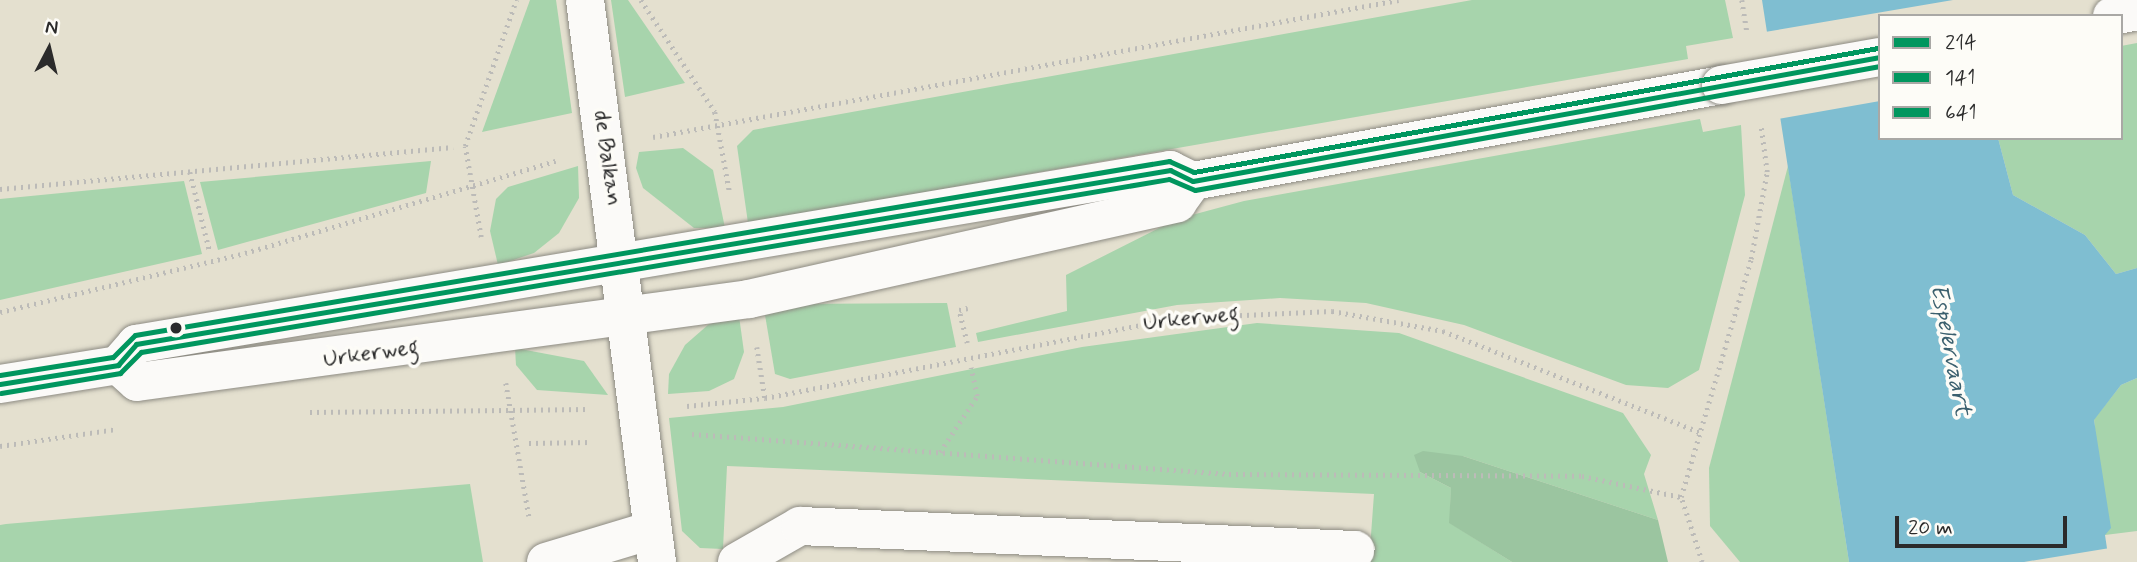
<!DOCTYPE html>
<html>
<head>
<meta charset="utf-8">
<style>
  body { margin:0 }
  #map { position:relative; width:2137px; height:562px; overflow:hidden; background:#e4e0cf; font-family:Mynerve,sans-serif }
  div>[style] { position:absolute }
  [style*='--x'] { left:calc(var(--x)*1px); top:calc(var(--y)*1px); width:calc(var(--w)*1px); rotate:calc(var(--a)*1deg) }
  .green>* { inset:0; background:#a7d4ac }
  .forest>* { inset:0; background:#9bc5a0 }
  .water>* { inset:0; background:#7fbed1 }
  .pier>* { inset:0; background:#e4e0cf }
  .path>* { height:4.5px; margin-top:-2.25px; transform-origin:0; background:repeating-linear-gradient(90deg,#bcbbb8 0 2px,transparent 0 7px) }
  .roads { filter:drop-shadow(0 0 2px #8d8b83) drop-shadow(0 0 2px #8d8b83) }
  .minor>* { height:38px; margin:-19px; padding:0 19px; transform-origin:19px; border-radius:19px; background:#fbfaf8 }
  .major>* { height:38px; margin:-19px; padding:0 19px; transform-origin:19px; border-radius:19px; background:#fbfaf8 }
  .bridges { filter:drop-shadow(0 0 2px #8d8b83) drop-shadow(0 0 2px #8d8b83) }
  .major-bridge>* { height:38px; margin:-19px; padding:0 19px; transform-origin:19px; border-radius:19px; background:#fbfaf8 }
  .bus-1>* { height:5px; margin:-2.5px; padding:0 2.5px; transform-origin:2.5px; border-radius:2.5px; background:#00965e }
  .bus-2>* { height:5px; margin:-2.5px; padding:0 2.5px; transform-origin:2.5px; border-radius:2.5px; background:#00965e }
  .bus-3>* { height:5px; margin:-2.5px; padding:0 2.5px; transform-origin:2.5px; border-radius:2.5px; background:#00965e }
  .dots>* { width:19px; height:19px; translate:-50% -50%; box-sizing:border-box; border:4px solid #fdfcf7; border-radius:50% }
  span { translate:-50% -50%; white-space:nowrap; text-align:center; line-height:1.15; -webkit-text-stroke:7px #fdfcf7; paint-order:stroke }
  .street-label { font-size:23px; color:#2b2b2b }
  .water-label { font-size:24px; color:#3b606e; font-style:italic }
  .legend { position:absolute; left:1878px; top:14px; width:245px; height:126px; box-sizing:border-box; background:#fdfcf7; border:2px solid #a9a8a5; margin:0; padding:9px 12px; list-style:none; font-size:21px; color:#2b2b2b }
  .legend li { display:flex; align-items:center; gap:14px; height:35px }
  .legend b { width:35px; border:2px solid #a9a8a5 }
  .north { position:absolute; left:14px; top:14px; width:70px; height:70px; -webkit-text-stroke:5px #fdfcf7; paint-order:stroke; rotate:7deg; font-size:19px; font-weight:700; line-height:28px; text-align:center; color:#2b2b2b }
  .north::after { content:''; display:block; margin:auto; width:24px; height:32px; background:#2b2b2b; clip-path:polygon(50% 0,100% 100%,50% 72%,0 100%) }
  .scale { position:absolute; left:1895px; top:516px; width:172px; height:32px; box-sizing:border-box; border:4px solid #2b2b2b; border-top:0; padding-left:9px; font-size:21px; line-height:24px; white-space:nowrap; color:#2b2b2b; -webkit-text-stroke:5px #fdfcf7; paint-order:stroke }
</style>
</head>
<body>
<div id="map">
  <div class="green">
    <div style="clip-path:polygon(530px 0,556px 0,572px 113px,482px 132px)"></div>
    <div style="clip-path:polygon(611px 0,628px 0,685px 83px,625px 97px)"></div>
    <div style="clip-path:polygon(1472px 0,1725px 0,1733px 38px,1686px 46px,1688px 59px,748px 223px,737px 146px,753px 130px)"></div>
    <div style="clip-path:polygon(2137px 43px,2137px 268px,2116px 274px,2085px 235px,2013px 195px,1998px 138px,2121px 138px,2121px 46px)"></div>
    <div style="clip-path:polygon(1700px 119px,1703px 132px,1741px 125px,1745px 195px,1699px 370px,1668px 388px,1626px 385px,1464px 325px,1366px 303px,1280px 298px,1177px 305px,978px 342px,976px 333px,1067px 311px,1066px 275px,1177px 219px,1244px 201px)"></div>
    <div style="clip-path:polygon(683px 148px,713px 170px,725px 228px,694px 228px,643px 188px,636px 168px,639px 152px)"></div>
    <div style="clip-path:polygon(431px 161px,426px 193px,218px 250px,200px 182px)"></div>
    <div style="clip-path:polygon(578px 166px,579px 198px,559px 233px,534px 253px,498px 265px,490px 231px,496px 199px,508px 187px)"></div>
    <div style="clip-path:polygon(1788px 166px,1849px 562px,1740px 562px,1710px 526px,1709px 468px)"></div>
    <div style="clip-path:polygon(184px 181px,202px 254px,0 300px,0 199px)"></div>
    <div style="clip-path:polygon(947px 303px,956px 347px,790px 379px,775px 374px,765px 315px,788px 304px)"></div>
    <div style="clip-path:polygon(739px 316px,744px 352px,734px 379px,709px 391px,668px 394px,669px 374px,685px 345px,709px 324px)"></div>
    <div style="clip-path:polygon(1257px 323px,1399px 333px,1623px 413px,1651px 455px,1644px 474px,1658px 520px,1463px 456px,1420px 472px,1451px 488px,1450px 523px,1512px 562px,1369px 562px,1374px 494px,727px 466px,723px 549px,700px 548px,682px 531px,669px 418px,783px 407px,1082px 347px)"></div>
    <div style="clip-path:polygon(515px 348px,584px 361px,608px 395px,537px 390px,516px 365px)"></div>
    <div style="clip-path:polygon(2137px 378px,2137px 531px,2105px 535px,2094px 419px,2121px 385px)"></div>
    <div style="clip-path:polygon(470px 484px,483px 562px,0 562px,0 525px,6px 524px)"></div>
  </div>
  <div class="forest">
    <div style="clip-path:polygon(1423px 451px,1463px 456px,1658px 520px,1668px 562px,1512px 562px,1449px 523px,1451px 488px,1420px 472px,1414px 455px)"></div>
  </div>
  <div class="water">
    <div style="clip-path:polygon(1762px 0,1974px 0,1880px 16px,1880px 138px,1998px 138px,2013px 195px,2085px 235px,2116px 274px,2137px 268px,2137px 378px,2121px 385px,2094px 420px,2111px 528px,2105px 535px,2109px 562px,1849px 562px)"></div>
  </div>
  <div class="pier">
    <div style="clip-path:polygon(1953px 0,1978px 0,1981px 16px,1880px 16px,1880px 101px,1778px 119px,1765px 32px)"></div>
    <div style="clip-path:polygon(2110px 548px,2112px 562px,2024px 562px)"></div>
  </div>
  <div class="path">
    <div style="--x:641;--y:0;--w:134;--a:56.5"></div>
    <div style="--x:715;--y:112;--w:83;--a:79.6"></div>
    <div style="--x:1742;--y:0;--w:32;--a:81"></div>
    <div style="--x:653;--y:137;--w:758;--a:-10.41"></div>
    <div style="--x:190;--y:172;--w:82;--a:76"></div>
    <div style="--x:0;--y:189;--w:455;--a:-5.3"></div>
    <div style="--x:481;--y:237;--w:92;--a:-100"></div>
    <div style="--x:465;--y:146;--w:155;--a:-70.7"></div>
    <div style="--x:0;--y:312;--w:252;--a:-13.5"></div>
    <div style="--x:245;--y:253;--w:324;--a:-16.5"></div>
    <div style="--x:967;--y:343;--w:34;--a:-104"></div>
    <div style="--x:959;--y:310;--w:9;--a:-13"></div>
    <div style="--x:757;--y:347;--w:52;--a:81.1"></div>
    <div style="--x:506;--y:383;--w:135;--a:80.2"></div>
    <div style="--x:687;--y:406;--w:78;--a:-5.9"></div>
    <div style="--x:765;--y:398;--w:420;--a:-11"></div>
    <div style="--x:1177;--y:318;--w:155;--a:-2.6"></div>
    <div style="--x:1332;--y:311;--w:113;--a:10.2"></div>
    <div style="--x:1443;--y:331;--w:276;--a:21.5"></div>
    <div style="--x:310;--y:412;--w:278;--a:-0.6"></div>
    <div style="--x:692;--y:434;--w:538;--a:4.26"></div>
    <div style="--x:1229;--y:474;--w:353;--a:0.3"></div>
    <div style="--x:1582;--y:476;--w:101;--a:12"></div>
    <div style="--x:529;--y:443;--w:63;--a:-0.9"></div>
    <div style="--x:0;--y:446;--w:117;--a:-8.3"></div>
    <div style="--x:940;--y:452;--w:67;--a:-56.5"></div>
    <div style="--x:977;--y:396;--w:29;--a:-102"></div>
    <div style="--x:1702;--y:562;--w:68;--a:-107.9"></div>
    <div style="--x:1681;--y:497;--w:248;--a:-73.6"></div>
    <div style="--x:1751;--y:259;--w:88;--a:-79.6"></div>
    <div style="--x:1767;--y:172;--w:45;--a:-97.6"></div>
  </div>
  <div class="roads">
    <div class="minor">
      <div style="--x:585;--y:0;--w:567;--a:82.7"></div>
      <div style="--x:546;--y:562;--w:111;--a:-16.8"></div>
      <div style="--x:737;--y:562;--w:73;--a:-29.7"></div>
      <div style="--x:800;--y:526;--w:556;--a:2.48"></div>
    </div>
    <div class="major">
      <div style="--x:2112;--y:16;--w:25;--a:-11"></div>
      <div style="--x:118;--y:365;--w:25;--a:42"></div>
      <div style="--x:137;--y:382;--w:618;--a:-7.72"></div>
      <div style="--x:749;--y:299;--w:439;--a:-12.6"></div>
      <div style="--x:1177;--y:203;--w:27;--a:-54"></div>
      <div style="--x:0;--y:384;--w:120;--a:-9.1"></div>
      <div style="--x:118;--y:365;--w:28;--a:-49"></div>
      <div style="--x:136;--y:344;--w:1049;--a:-9.55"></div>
      <div style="--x:1170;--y:170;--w:25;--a:26"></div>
      <div style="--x:1193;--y:181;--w:537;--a:-10.3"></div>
    </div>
  </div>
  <div class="bridges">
    <div class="major-bridge">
      <div style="--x:1721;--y:85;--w:161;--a:-10"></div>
    </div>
  </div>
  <div class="bus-1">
    <div style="--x:0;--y:384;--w:120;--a:-9.1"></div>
    <div style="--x:118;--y:365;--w:28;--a:-49"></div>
    <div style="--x:136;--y:344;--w:1049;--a:-9.55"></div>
    <div style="--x:1170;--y:170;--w:25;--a:26"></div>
    <div style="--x:1193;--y:181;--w:698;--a:-10.23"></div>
  </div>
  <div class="bus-2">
    <div style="--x:1;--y:393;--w:121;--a:-9.5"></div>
    <div style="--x:120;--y:373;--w:30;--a:-45"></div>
    <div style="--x:141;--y:352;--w:1042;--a:-9.55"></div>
    <div style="--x:1169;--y:179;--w:28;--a:23"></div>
    <div style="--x:1195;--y:190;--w:696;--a:-10.26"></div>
  </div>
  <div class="bus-3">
    <div style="--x:0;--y:375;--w:114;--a:-9.1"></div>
    <div style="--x:113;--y:357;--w:31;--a:-45"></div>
    <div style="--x:135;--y:335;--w:1049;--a:-9.55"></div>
    <div style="--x:1169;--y:161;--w:27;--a:24"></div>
    <div style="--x:1194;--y:172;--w:695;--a:-10.28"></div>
  </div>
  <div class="dots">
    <div style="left:176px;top:328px;background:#2b2b2b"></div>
  </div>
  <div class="street-label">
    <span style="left:607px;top:158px;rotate:82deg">de Balkan</span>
    <span style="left:1191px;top:319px;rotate:-6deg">Urkerweg</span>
    <span style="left:371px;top:354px;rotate:-8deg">Urkerweg</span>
  </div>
  <div class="water-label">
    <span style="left:1950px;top:350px;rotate:79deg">Espelervaart</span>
  </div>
  <ul class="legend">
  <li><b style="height:9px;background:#00965e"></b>214</li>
  <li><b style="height:9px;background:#00965e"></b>141</li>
  <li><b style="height:9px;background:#00965e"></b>641</li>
  </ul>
  <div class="north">N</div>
  <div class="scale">20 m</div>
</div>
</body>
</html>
